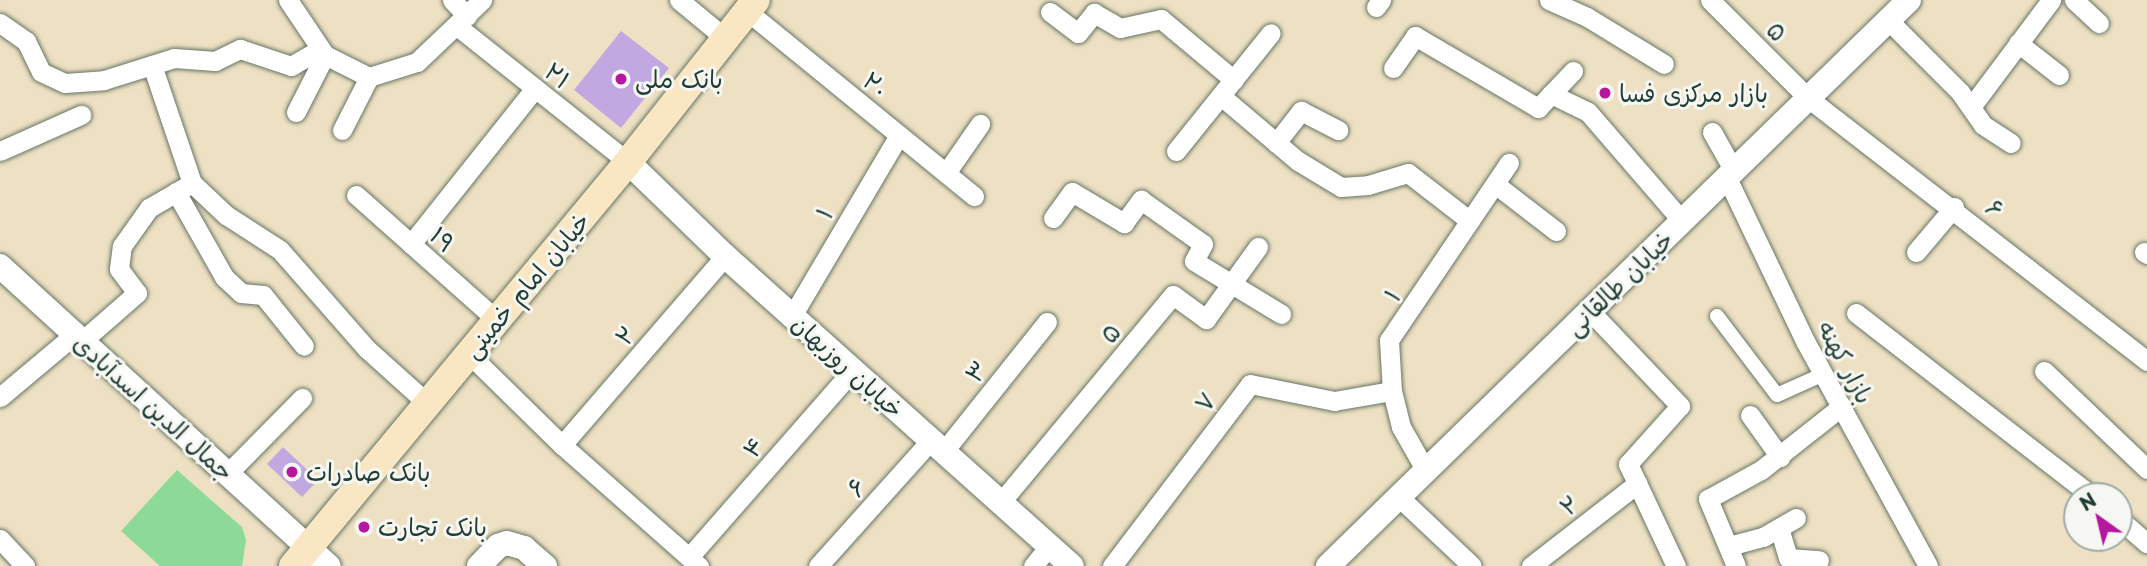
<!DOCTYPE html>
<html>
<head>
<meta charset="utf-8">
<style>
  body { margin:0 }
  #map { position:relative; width:2147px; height:566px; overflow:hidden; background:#eee1c3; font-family:"Playpen Sans","Playpen Sans Arabic",sans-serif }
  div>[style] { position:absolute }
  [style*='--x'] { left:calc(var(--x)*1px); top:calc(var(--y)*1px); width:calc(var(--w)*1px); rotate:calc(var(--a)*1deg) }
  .green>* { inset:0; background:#8dd997 }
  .building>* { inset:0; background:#c2a8e0 }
  .roads { filter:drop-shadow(0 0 2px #677666) drop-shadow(0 0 2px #677666) }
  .pedestrian>* { height:14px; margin:-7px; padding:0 7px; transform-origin:7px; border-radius:7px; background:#fff }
  .minor>* { height:19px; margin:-9.5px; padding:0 9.5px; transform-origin:9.5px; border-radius:9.5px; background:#fff }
  .tertiary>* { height:24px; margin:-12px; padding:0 12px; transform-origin:12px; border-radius:12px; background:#fff }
  .secondary>* { height:28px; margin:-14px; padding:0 14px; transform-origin:14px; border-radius:14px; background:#f9e7c3 }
  .dots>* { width:19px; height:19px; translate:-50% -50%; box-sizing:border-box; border:4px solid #f6f6f2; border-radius:50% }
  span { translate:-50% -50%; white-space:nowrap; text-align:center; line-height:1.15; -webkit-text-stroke:6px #f6f6f2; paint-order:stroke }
  .street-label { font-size:24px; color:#1f3d34 }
  .poi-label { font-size:24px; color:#1f3d34 }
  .left { translate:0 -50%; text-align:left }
  .north { position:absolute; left:2063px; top:482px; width:70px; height:70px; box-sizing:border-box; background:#f6f6f2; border:2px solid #a0aca6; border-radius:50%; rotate:326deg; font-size:19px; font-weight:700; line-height:28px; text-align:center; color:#1f3d34 }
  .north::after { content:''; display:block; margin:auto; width:24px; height:32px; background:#b5179e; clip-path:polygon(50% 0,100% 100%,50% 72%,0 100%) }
</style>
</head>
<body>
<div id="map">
  <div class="green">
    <div style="clip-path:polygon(177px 470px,242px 527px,246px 540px,242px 566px,160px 566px,121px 531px)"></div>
  </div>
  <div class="building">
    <div style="clip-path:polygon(621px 31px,669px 68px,621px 128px,574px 90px)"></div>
    <div style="clip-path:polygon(283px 447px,318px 480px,302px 497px,267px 464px)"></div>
  </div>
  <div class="roads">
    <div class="pedestrian">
      <div style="--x:1717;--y:316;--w:99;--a:52.8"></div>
      <div style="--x:1777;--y:395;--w:51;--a:-24.1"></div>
    </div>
    <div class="minor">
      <div style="--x:288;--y:0;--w:66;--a:56.1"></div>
      <div style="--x:325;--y:55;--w:64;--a:117"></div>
      <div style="--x:452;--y:0;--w:22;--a:47"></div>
      <div style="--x:679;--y:0;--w:60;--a:39.6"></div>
      <div style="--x:1549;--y:0;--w:42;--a:24.1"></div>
      <div style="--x:1587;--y:17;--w:90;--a:31.4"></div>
      <div style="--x:1710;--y:0;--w:139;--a:45"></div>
      <div style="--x:1808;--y:98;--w:429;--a:37.8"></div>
      <div style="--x:2074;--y:0;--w:34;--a:43"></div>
      <div style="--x:1376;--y:7;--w:9;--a:-54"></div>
      <div style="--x:747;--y:11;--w:293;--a:39.2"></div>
      <div style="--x:1050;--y:12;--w:35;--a:37"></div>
      <div style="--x:1078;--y:33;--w:26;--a:-51"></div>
      <div style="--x:1094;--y:13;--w:30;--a:30"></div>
      <div style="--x:1120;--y:28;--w:42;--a:-12.4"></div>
      <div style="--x:1161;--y:19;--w:95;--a:39.9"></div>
      <div style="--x:1888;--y:20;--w:102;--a:45"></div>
      <div style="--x:1960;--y:92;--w:40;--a:55.1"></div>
      <div style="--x:1983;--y:125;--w:33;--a:33"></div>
      <div style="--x:0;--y:23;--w:32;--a:35"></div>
      <div style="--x:26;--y:41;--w:34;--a:64"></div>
      <div style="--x:41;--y:72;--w:26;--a:25"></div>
      <div style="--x:65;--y:83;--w:39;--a:-4"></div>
      <div style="--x:104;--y:80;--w:73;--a:-17.4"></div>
      <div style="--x:174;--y:58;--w:41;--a:4.2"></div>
      <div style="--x:215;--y:61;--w:28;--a:-26"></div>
      <div style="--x:240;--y:49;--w:54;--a:18.4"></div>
      <div style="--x:291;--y:66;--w:30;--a:-30"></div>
      <div style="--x:317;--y:51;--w:58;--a:26.6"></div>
      <div style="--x:369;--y:77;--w:50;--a:-17.4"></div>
      <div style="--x:417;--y:62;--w:90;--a:-43.6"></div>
      <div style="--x:457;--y:26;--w:218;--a:38.5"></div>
      <div style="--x:2018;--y:43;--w:52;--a:38"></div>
      <div style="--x:152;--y:65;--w:125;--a:71.3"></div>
      <div style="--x:192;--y:183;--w:47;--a:43.3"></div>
      <div style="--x:226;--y:215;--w:64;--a:32.9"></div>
      <div style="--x:280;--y:250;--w:132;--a:48.7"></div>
      <div style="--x:367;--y:349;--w:82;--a:42"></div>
      <div style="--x:1393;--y:68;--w:39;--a:-55"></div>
      <div style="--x:1415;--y:36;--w:143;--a:30.3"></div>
      <div style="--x:1538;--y:108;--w:51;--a:-46.6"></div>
      <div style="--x:1551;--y:94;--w:41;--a:25.9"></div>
      <div style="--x:1588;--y:112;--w:144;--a:49.2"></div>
      <div style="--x:1221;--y:96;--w:101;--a:40.2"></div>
      <div style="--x:1298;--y:161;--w:50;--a:31.2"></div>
      <div style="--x:1341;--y:187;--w:27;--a:-4"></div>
      <div style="--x:1368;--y:185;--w:42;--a:-16.7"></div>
      <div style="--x:1408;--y:173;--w:78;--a:37.7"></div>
      <div style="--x:1971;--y:107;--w:134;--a:-53.2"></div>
      <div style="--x:342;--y:130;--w:59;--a:-63"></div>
      <div style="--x:1712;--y:132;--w:45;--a:60.6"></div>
      <div style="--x:1276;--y:143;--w:41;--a:-52"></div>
      <div style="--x:1301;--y:111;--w:42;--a:27.2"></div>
      <div style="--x:0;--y:151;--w:89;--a:-24"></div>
      <div style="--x:1176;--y:151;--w:151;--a:-51.2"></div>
      <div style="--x:946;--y:173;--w:60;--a:-55.2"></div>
      <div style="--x:1727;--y:178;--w:181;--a:64.4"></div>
      <div style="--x:1805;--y:341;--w:256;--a:61.3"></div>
      <div style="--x:1495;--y:184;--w:77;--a:37.6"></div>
      <div style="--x:176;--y:192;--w:98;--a:60.5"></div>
      <div style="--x:224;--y:277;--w:23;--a:43"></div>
      <div style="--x:241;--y:293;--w:22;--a:5"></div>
      <div style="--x:263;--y:295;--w:65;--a:51.2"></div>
      <div style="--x:356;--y:195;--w:188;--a:41.6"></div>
      <div style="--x:1053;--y:218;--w:32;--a:-54"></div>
      <div style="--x:1072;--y:192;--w:61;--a:30.8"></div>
      <div style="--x:1124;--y:223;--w:29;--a:-54"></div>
      <div style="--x:1141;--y:200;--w:76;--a:35.4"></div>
      <div style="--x:1203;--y:244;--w:19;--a:118"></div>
      <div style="--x:1194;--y:261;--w:102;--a:31.3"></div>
      <div style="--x:411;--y:244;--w:199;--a:-51.5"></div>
      <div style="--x:1916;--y:252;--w:59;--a:-49.8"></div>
      <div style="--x:2144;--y:252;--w:4;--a:34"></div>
      <div style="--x:1590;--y:311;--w:131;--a:46.5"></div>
      <div style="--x:1680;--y:406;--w:78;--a:131.9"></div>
      <div style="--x:1628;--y:464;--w:113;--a:64.8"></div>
      <div style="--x:1856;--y:313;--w:299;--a:37.8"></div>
      <div style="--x:792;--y:316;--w:210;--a:-59.4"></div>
      <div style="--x:82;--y:341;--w:73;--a:-41.1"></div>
      <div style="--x:137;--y:293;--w:30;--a:-127"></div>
      <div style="--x:119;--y:269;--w:23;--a:-83"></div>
      <div style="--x:122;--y:246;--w:47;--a:-54.6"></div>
      <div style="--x:149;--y:208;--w:50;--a:-30.2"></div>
      <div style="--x:469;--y:354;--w:130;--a:44.4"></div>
      <div style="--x:562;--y:445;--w:183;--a:41.5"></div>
      <div style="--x:2044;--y:371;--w:142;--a:43.6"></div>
      <div style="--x:0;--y:397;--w:98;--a:-40"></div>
      <div style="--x:1750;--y:415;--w:52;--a:54.5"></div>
      <div style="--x:562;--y:445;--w:250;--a:-49.2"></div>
      <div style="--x:944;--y:451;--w:165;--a:-51.4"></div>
      <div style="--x:1426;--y:471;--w:51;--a:-119.6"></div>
      <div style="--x:1401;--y:427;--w:37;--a:-104"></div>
      <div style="--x:1392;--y:391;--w:51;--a:-93.4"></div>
      <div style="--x:1389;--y:340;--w:214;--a:-55.9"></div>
      <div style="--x:227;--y:474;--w:107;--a:-45.4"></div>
      <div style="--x:1399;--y:497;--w:100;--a:43.4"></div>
      <div style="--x:1001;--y:502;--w:269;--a:-50.3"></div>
      <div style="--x:1173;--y:295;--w:41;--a:36"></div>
      <div style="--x:1206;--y:319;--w:89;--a:-54.2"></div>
      <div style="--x:2119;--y:519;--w:37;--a:41"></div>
      <div style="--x:1779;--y:528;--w:31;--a:73"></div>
      <div style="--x:1788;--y:558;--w:31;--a:4"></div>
      <div style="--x:0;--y:539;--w:37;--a:47"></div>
      <div style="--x:1729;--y:546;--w:35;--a:-15"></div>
      <div style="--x:1763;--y:537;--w:38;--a:-30"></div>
      <div style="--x:690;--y:556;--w:247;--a:-48.8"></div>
      <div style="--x:818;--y:566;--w:169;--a:-48.1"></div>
      <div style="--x:1033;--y:566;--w:26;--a:-51"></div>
      <div style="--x:1112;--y:566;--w:228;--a:-52.8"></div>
      <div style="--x:1250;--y:384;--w:86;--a:11.4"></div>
      <div style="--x:1334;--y:401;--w:59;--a:-9.8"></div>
      <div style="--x:1531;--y:566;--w:135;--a:-37.8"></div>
      <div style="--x:1736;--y:566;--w:73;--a:-112.7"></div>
      <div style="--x:1708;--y:499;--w:60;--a:-28.7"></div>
      <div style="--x:1761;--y:470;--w:103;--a:-38.3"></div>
    </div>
    <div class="tertiary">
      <div style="--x:628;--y:162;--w:135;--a:44.1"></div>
      <div style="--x:725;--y:256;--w:465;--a:41.8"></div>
      <div style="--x:0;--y:266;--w:445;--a:42.4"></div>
      <div style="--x:479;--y:566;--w:28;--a:-46"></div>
      <div style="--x:498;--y:546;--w:9;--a:-18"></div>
      <div style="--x:507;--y:543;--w:18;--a:16"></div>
      <div style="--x:524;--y:548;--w:28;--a:41"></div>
      <div style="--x:1328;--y:566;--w:811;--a:-44.25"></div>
    </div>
    <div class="secondary">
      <div style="--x:293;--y:566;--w:525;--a:-50.33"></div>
      <div style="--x:628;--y:162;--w:206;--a:-51.7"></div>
    </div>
  </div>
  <div class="dots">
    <div style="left:621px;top:79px;background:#b5179e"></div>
    <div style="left:1605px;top:93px;background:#b5179e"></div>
    <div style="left:292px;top:472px;background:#b5179e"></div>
    <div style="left:364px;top:527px;background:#b5179e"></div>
  </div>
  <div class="street-label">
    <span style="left:1777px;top:31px;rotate:45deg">۵</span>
    <span style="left:558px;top:75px;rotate:39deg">۲۱</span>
    <span style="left:876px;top:84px;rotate:39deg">۲۰</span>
    <span style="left:1995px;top:208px;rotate:38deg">۶</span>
    <span style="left:824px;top:213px;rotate:-60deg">۱</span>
    <span style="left:443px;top:239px;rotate:42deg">۱۹</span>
    <span style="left:1619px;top:283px;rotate:-44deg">خیابان طالقانی</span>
    <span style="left:526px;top:285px;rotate:-50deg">خیابان امام خمینی</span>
    <span style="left:1392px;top:295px;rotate:-54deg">۱</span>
    <span style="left:1110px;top:333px;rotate:-50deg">۵</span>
    <span style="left:625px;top:335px;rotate:-49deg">۲</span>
    <span style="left:1846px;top:362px;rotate:62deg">بازار کهنه</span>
    <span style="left:848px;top:366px;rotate:42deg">خیابان روزبهان</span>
    <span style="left:976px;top:371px;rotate:-51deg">۳</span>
    <span style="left:1205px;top:402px;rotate:-53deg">۷</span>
    <span style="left:154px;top:407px;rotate:42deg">جمال الدین اسدآبادی</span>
    <span style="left:753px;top:447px;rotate:-49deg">۴</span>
    <span style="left:856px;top:487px;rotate:-48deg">۶</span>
    <span style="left:1569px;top:505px;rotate:-38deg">۲</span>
  </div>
  <div class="poi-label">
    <span class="left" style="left:635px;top:79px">بانک ملی</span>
    <span class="left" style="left:1619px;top:93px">بازار مرکزی فسا</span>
    <span class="left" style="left:306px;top:472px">بانک صادرات</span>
    <span class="left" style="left:378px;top:527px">بانک تجارت</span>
  </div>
  <div class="north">N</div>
</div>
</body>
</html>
